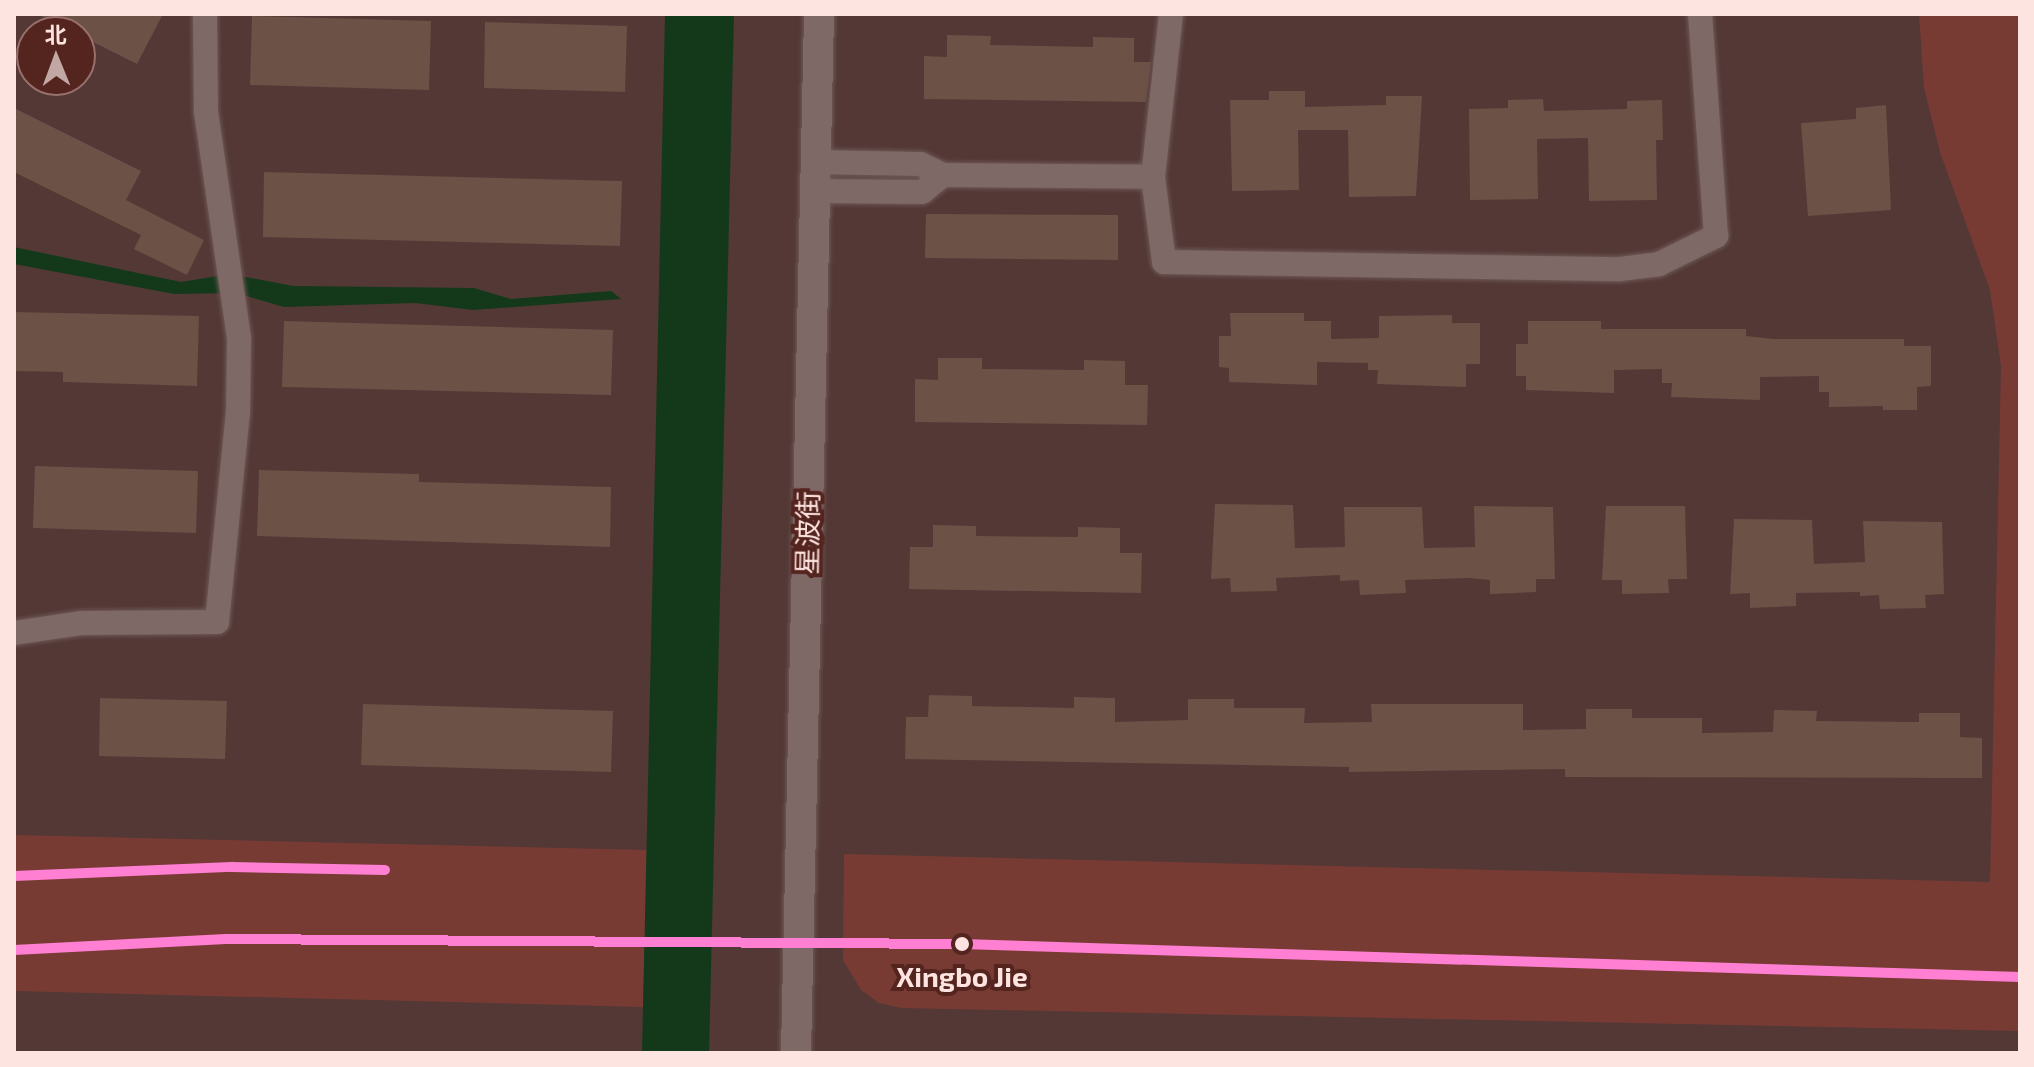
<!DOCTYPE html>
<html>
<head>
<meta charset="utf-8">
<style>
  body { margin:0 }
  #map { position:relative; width:2034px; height:1067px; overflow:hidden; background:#533836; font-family:"Exo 2","Noto Sans SC",sans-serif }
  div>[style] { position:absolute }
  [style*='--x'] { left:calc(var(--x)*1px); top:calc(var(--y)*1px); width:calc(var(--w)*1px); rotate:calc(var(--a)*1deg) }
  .green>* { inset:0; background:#783b34 }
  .water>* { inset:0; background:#14391a }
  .building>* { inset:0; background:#6c5146 }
  .roads { filter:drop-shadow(0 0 2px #6e5856) drop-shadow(0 0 2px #6e5856) }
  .minor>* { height:24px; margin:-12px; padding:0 12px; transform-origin:12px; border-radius:12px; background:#7e6966 }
  .tertiary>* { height:30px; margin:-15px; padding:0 15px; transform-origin:15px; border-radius:15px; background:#7e6966 }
  .metro-1>* { height:10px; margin:-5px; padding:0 5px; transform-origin:5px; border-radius:5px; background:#ff80d2 }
  .dots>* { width:22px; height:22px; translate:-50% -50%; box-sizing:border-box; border:4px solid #54241f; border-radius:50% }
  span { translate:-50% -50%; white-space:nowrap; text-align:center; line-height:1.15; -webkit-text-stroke:8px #54241f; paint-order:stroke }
  .street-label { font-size:28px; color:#fee4e0 }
  .stop-label { font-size:28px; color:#fee4e0; font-weight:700 }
  .frame { position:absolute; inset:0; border:16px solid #fee4e0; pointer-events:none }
  .north { position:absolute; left:16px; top:16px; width:80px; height:80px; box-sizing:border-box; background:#54241f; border:2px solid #98716c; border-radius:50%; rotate:359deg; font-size:22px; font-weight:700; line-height:32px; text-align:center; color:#fee4e0 }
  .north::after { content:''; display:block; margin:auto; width:28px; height:36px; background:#c2a8a4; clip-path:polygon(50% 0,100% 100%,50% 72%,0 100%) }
</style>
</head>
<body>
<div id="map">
  <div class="green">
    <div style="clip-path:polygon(1919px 14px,2020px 14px,2020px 1031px,901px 1008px,879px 1003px,861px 990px,843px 960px,844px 854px,1990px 882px,2001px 366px,1990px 290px,1940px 152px,1924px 88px)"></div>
    <div style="clip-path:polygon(14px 835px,647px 850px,643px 1007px,14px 991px)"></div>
  </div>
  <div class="water">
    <div style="clip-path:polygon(665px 14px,734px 14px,709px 1053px,642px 1053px)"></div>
    <div style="clip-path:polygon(14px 247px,181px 282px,230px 274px,293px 286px,474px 288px,511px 299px,611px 291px,621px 299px,473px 310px,415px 303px,284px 307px,236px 293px,174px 294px,14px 264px)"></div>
  </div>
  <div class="building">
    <div style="clip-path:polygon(37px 14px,163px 14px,137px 64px)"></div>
    <div style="clip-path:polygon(252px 16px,431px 21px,429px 90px,250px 85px)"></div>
    <div style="clip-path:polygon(485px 22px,627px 26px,625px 92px,484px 88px)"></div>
    <div style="clip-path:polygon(947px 35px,991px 36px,990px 45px,1093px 47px,1093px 37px,1134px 38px,1134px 62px,1151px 62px,1146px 102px,924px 99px,924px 56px,947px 57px)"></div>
    <div style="clip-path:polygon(1269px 91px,1305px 91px,1305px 107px,1386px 105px,1386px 96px,1422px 96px,1416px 196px,1349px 197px,1348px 130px,1298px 130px,1299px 190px,1232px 191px,1230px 100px,1269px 100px)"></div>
    <div style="clip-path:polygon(1543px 99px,1544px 111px,1627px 109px,1627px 101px,1662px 100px,1663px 140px,1656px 140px,1657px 200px,1589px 201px,1588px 138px,1537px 139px,1538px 199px,1470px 200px,1469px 109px,1508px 108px,1508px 100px)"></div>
    <div style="clip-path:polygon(1886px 105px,1891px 210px,1808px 216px,1801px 123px,1856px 119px,1856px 108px)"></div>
    <div style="clip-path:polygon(14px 108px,141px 171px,126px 200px,204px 240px,187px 275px,134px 249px,141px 235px,14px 172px)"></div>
    <div style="clip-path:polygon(264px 172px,622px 181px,620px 246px,263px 237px)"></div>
    <div style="clip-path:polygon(926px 214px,1118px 215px,1118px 260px,925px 258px)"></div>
    <div style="clip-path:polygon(14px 312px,199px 316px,197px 386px,63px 382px,63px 372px,14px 371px)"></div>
    <div style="clip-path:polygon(1230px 313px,1304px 313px,1304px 321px,1331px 321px,1331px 339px,1379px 338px,1379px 316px,1452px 315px,1452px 323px,1480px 323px,1480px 364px,1466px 364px,1466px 387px,1377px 384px,1378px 370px,1368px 370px,1368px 363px,1317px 362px,1317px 385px,1229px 382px,1229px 368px,1219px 367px,1219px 336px,1231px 336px)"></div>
    <div style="clip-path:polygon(284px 321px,613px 330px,611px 395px,282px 387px)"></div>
    <div style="clip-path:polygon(1528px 321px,1601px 321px,1601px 329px,1746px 329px,1746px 336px,1773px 339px,1904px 339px,1904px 346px,1931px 346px,1931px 386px,1917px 387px,1917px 410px,1883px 410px,1883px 406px,1829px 407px,1829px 392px,1819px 392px,1819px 376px,1760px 377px,1760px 400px,1671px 397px,1672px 383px,1662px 383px,1662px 369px,1614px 370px,1614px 393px,1526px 390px,1526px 376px,1516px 376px,1516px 344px,1528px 344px)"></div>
    <div style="clip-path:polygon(938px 358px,982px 358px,982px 369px,1084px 370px,1084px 360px,1125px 361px,1125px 385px,1148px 385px,1147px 425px,915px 422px,915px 379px,938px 380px)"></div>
    <div style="clip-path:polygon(35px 466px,198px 471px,196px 533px,33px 528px)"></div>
    <div style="clip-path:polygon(259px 470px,419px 474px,419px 482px,611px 487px,610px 547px,257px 536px)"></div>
    <div style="clip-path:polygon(1215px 504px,1293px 505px,1295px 548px,1345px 547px,1344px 507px,1422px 507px,1424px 548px,1475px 547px,1474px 506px,1553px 507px,1555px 579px,1536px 579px,1536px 592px,1490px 594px,1490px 580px,1470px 578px,1405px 580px,1406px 593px,1360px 595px,1359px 580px,1340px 581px,1340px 575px,1276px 578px,1277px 591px,1231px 592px,1230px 578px,1211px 579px)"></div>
    <div style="clip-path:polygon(1606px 506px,1685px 506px,1687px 579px,1668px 579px,1669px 593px,1622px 594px,1622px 580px,1602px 580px)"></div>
    <div style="clip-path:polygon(1734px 519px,1812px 520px,1814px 564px,1865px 562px,1863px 521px,1942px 522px,1944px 594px,1925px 595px,1926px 608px,1880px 609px,1879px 595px,1860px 596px,1860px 592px,1796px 593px,1796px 606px,1750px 608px,1750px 593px,1730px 594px)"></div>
    <div style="clip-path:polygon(933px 525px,976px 526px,976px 536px,1078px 537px,1078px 527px,1120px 528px,1120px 553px,1142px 553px,1141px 593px,909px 589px,910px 547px,933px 547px)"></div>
    <div style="clip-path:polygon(929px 695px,972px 696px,972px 706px,1074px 708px,1074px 697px,1115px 698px,1115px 722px,1188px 720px,1188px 699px,1234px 699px,1234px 708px,1305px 708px,1304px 723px,1372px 722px,1371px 704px,1523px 704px,1523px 730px,1586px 729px,1586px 709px,1632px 709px,1632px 718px,1702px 718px,1702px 733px,1773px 732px,1774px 710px,1817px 711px,1816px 721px,1919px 722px,1919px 713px,1960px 713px,1960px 737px,1982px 738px,1982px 778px,1565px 777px,1565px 769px,1349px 772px,1349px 767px,905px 759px,906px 717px,928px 717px)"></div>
    <div style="clip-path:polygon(100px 698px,227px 701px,225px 759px,99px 756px)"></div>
    <div style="clip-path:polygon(363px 704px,613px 711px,611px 772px,361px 765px)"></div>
  </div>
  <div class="roads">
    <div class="minor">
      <div style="--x:943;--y:175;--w:210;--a:0.5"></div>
      <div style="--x:1153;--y:177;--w:164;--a:-83.7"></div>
      <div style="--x:1153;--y:177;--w:86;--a:82.6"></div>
      <div style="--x:1164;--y:262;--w:456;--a:0.9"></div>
      <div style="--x:1620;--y:269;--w:39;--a:-7"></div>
      <div style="--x:1659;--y:264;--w:64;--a:-26.2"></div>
      <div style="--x:1716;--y:236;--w:223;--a:-94.1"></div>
      <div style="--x:815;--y:191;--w:107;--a:0.5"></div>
      <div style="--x:922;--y:192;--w:27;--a:-39"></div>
      <div style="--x:943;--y:175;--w:25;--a:-154"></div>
      <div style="--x:920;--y:164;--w:105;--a:-178.9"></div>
      <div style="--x:14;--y:633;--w:69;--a:-8.4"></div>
      <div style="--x:82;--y:623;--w:135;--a:-0.4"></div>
      <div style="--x:217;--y:622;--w:210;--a:-84.3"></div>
      <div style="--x:238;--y:413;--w:75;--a:-89.2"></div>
      <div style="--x:239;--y:338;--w:228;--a:-98.3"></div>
      <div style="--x:206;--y:112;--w:98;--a:-90.6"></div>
    </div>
    <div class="tertiary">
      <div style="--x:796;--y:1053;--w:1039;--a:-88.73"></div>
    </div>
  </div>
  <div class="metro-1">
    <div style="--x:14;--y:876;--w:218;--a:-2.4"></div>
    <div style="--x:232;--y:867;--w:153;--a:1.1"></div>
    <div style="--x:14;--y:950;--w:212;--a:-3"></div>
    <div style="--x:226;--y:939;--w:736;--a:0.39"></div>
    <div style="--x:962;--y:944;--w:1059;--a:1.79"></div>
  </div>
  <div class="dots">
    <div style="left:962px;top:944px;background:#fee4e0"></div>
  </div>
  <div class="street-label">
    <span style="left:807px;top:533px;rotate:-89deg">星波街</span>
  </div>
  <div class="stop-label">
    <span style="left:962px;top:976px">Xingbo Jie</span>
  </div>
  <div class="frame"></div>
  <div class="north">北</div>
</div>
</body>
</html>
